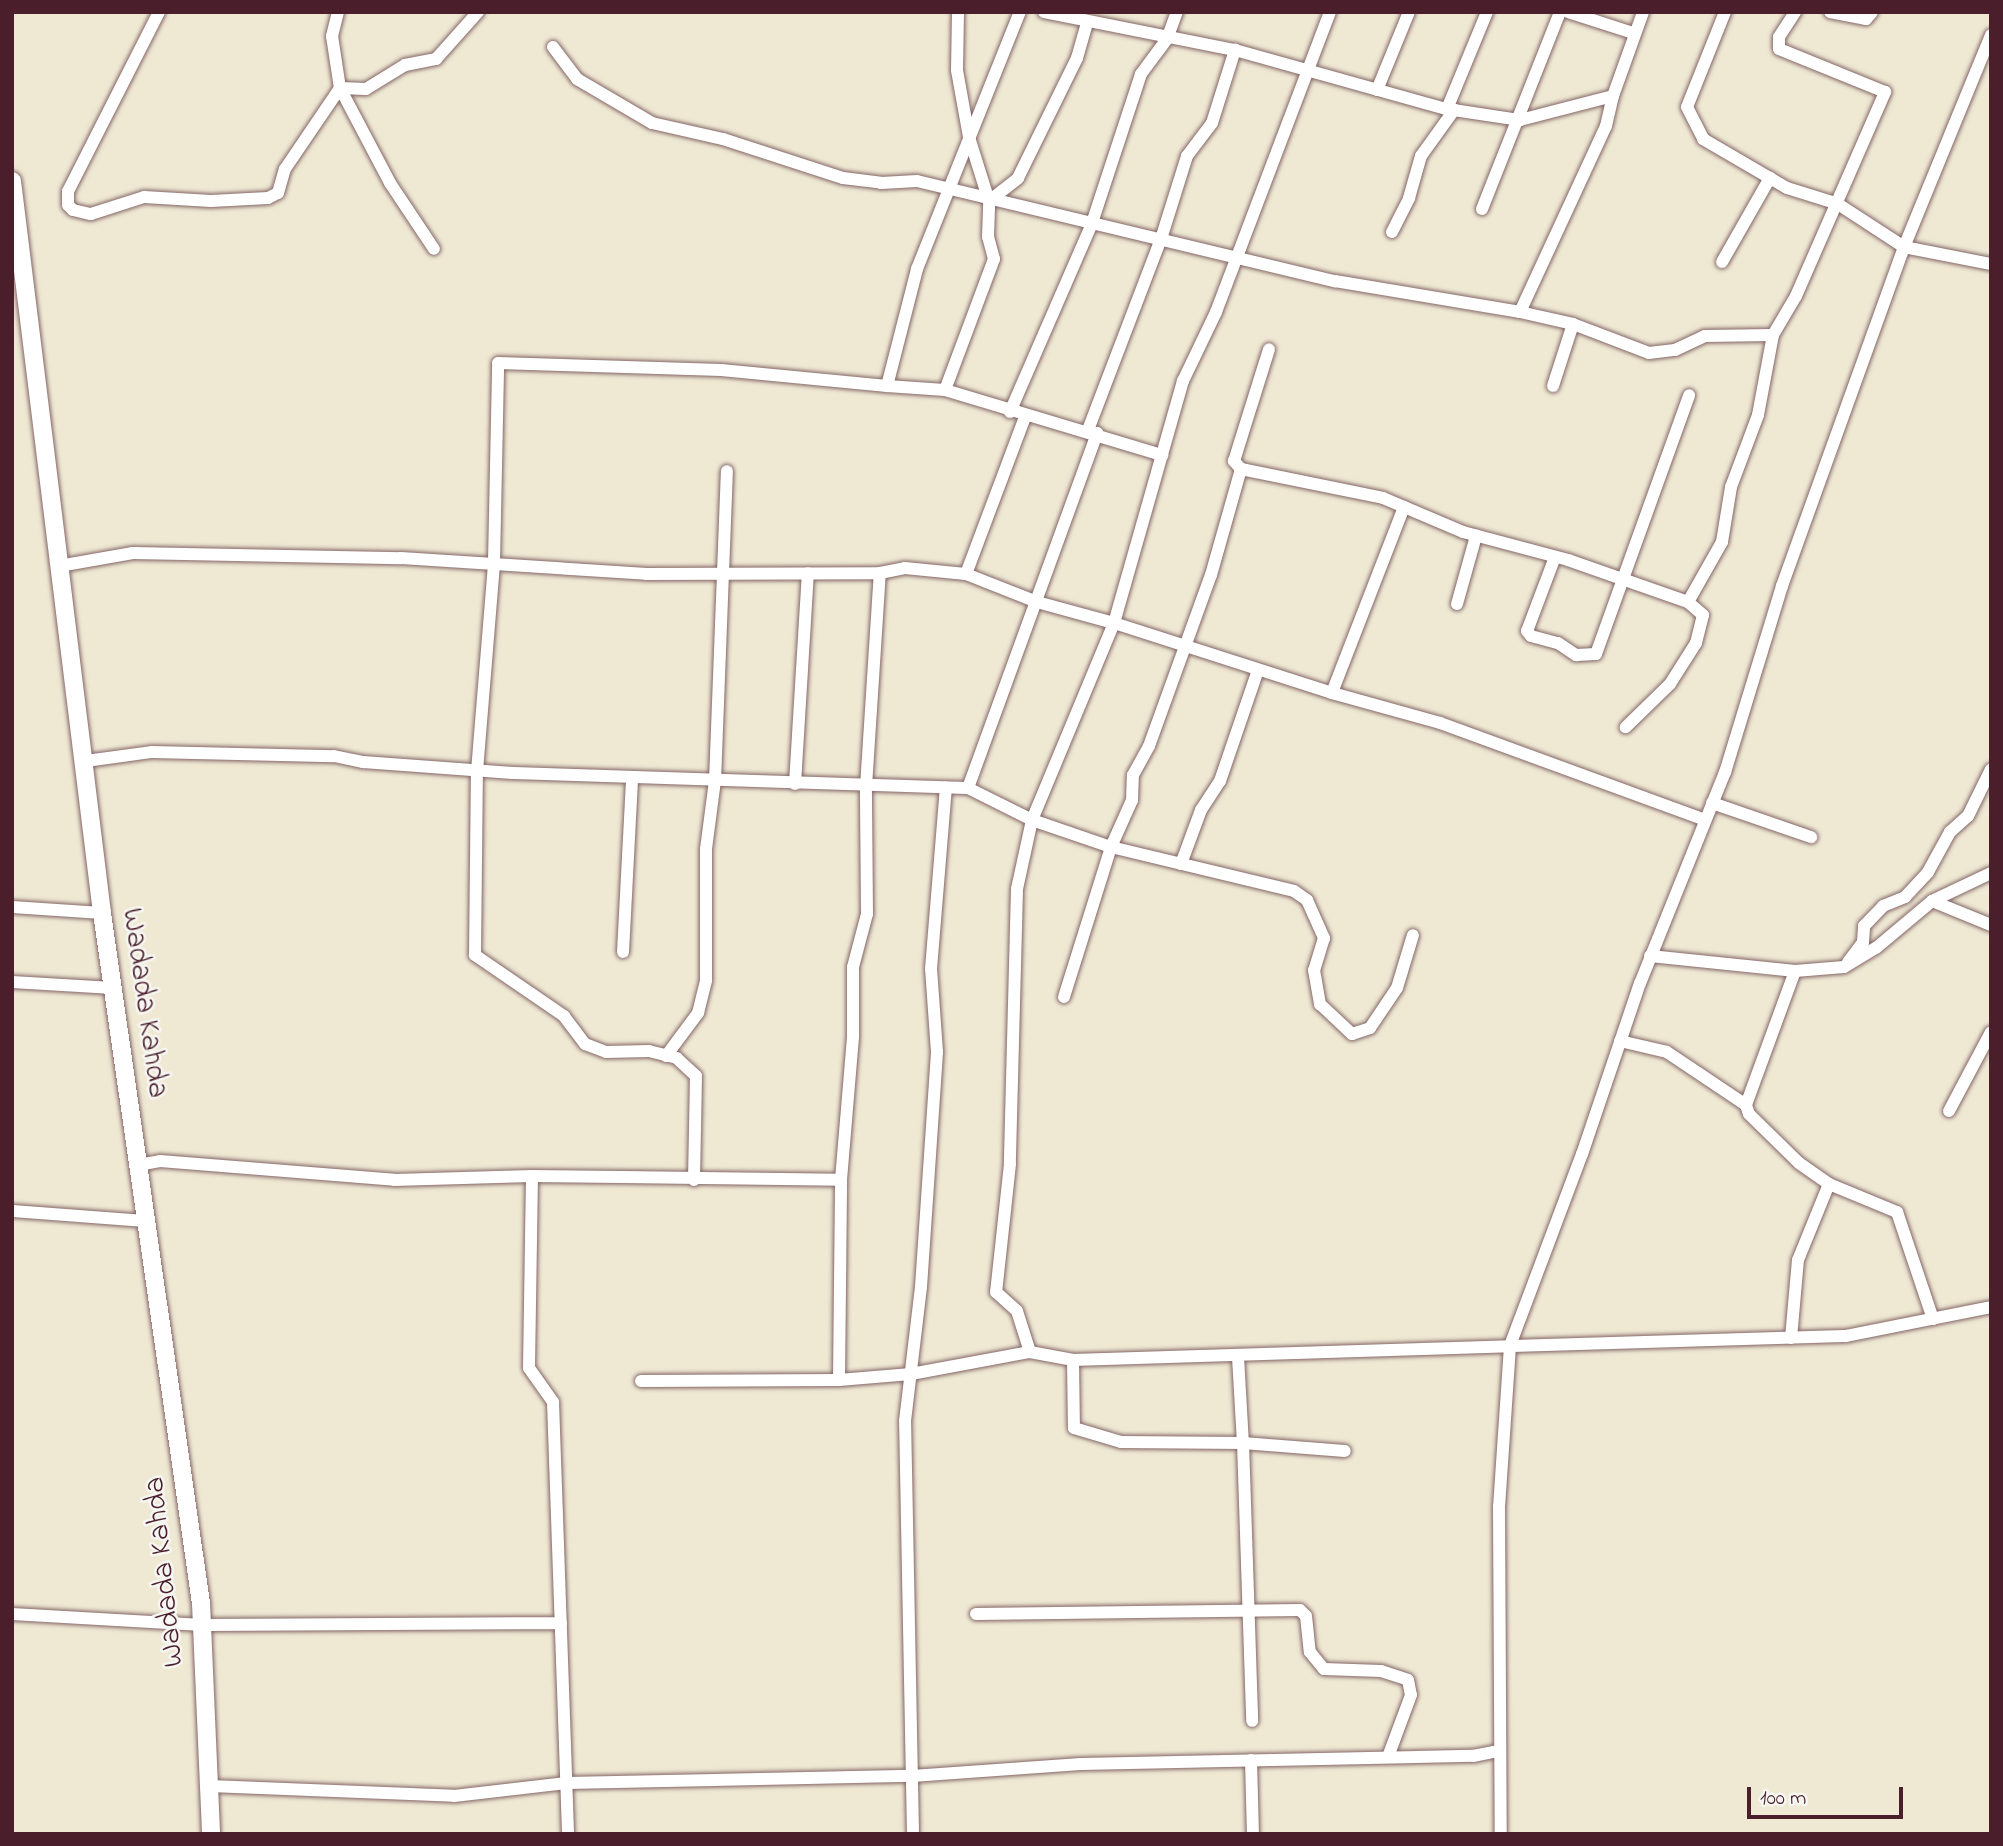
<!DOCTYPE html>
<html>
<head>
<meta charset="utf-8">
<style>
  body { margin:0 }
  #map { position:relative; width:2003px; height:1846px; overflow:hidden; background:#efe9d4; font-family:"Indie Flower",sans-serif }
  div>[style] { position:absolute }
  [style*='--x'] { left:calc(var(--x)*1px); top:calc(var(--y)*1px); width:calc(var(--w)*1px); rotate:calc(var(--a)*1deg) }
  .roads { filter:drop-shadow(0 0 2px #846666) drop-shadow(0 0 2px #846666) }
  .minor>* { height:12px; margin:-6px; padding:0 6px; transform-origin:6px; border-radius:6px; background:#fff }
  .secondary>* { height:18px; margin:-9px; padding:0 9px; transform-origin:9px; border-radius:9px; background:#fff }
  span { translate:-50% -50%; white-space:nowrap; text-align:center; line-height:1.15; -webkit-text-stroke:5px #f6f6f2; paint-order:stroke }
  .street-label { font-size:30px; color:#4a1f2b }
  .frame { position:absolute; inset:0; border:14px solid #4a1f2b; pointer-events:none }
  .scale { position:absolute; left:1747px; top:1787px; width:156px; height:32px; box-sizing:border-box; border:4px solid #4a1f2b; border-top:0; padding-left:9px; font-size:21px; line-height:24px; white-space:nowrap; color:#4a1f2b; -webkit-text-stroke:5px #f6f6f2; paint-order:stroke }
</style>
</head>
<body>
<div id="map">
  <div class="roads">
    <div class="minor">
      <div style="--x:159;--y:12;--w:201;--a:116.9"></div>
      <div style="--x:68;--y:191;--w:14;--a:90"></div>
      <div style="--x:68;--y:205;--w:7;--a:45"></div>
      <div style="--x:73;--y:210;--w:18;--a:13"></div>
      <div style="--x:91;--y:214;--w:56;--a:-17.8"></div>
      <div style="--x:144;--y:197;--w:67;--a:3.4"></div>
      <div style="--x:211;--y:201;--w:57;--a:-3"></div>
      <div style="--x:268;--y:198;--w:11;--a:-27"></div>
      <div style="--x:278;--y:193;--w:25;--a:-74"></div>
      <div style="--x:285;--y:169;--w:98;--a:-55.8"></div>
      <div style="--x:340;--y:88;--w:26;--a:2"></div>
      <div style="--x:366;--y:89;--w:46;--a:-31.6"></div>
      <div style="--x:405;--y:65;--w:32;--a:-11"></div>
      <div style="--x:436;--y:59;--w:63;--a:-48.2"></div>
      <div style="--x:338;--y:12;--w:25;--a:104"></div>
      <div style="--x:332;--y:36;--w:53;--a:81.3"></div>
      <div style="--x:340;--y:88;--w:107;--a:62.2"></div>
      <div style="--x:390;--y:183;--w:79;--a:56.3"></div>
      <div style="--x:1044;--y:12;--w:195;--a:11.3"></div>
      <div style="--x:1235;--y:50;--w:220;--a:15.6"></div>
      <div style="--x:1447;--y:109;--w:74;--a:8.6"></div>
      <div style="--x:1520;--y:120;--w:96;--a:-14.5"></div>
      <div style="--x:1613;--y:96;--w:89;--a:-70.3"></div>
      <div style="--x:1568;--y:12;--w:68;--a:17.9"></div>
      <div style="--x:1725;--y:12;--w:102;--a:111.8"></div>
      <div style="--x:1687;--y:107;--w:36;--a:63"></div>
      <div style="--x:1703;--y:139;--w:97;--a:30.3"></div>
      <div style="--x:1787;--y:188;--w:53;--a:17.4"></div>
      <div style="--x:1838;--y:204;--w:79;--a:33.1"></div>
      <div style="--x:1904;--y:247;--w:89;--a:11.1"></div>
      <div style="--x:1830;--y:12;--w:37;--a:11"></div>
      <div style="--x:1866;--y:19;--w:9;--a:-49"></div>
      <div style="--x:1991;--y:35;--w:229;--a:112.3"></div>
      <div style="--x:1904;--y:247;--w:360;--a:109.8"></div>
      <div style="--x:1782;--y:586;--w:195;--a:107"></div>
      <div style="--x:1725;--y:772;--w:227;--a:111.9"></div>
      <div style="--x:1640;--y:983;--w:181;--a:108.7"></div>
      <div style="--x:1582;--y:1154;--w:205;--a:110.6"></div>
      <div style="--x:1510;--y:1346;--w:336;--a:-1.7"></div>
      <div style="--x:1846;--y:1336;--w:148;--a:-11.3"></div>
      <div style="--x:553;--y:47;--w:40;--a:53"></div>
      <div style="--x:577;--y:79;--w:87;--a:30.4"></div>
      <div style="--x:652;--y:123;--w:73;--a:12.7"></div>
      <div style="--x:723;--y:139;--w:126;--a:18"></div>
      <div style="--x:843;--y:178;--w:38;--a:7"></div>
      <div style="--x:881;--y:183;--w:36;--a:-3"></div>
      <div style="--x:917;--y:181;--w:430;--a:13.5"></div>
      <div style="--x:1335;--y:281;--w:188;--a:9.5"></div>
      <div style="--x:1520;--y:312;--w:54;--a:12.8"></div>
      <div style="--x:1573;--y:324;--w:81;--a:20.9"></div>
      <div style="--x:1649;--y:353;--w:26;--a:-7"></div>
      <div style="--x:1675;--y:350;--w:33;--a:-25"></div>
      <div style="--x:1705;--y:336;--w:68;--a:-0.8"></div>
      <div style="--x:1377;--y:90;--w:84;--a:-67.7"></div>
      <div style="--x:1447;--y:109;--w:105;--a:-67.6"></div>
      <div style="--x:989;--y:201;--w:37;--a:-38"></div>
      <div style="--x:1018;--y:178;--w:134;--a:-63.8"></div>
      <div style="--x:1077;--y:58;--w:37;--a:-74"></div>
      <div style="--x:1482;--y:209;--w:212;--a:-68.4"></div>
      <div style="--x:1392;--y:232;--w:38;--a:-63"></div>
      <div style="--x:1409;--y:198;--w:44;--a:-74.1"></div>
      <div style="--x:1421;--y:156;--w:57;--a:-54.3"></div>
      <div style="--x:1722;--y:262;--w:97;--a:-60.3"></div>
      <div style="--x:1520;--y:312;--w:205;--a:-65.2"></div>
      <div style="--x:1606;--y:126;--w:31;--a:-77"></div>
      <div style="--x:887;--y:386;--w:58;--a:3.9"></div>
      <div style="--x:945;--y:390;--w:227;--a:16.7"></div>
      <div style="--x:1553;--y:386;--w:65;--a:-72.1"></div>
      <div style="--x:945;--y:390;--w:140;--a:-69.5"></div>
      <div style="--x:994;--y:259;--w:23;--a:-105"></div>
      <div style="--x:988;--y:237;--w:36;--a:-88"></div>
      <div style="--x:989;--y:201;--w:67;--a:-107.4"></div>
      <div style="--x:969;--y:137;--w:68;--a:-100.2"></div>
      <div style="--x:957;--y:70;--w:58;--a:-89"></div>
      <div style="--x:1010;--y:412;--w:206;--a:-66.5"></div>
      <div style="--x:1092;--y:223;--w:157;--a:-71.8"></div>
      <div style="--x:1141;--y:74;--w:44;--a:-53.4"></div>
      <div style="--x:1167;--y:39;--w:29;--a:-70"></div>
      <div style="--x:1088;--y:430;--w:204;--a:-69.1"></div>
      <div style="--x:1161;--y:239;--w:87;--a:-72.6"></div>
      <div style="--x:1187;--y:156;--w:41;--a:-52.9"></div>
      <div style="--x:1212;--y:123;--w:77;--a:-72.5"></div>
      <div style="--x:1241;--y:469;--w:145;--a:11.5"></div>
      <div style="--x:1383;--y:498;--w:87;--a:23"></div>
      <div style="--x:1463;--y:532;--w:109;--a:14.9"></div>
      <div style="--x:1568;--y:560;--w:127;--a:19.3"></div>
      <div style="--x:1688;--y:602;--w:20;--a:41"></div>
      <div style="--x:1703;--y:615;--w:29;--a:104"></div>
      <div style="--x:1696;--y:643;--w:49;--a:122.4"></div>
      <div style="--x:1670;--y:684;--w:62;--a:135.7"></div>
      <div style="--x:1404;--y:507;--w:199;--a:111.2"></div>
      <div style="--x:1332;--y:693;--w:229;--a:-162.2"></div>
      <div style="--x:1114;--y:623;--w:213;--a:112.6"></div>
      <div style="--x:1032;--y:820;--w:71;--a:102.3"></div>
      <div style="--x:1017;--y:889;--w:275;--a:91.5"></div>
      <div style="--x:1010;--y:1164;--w:129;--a:96.2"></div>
      <div style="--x:996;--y:1292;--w:28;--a:42"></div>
      <div style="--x:1017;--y:1311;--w:43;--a:72.4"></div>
      <div style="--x:1030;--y:1352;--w:44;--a:10.5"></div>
      <div style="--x:1073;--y:1360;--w:437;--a:-1.8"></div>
      <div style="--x:1510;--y:1346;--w:160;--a:93.9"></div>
      <div style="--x:1499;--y:1506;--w:328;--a:89.7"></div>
      <div style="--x:1555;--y:557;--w:79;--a:110.7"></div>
      <div style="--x:1527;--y:631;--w:6;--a:51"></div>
      <div style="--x:1531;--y:636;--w:28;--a:15"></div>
      <div style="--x:1558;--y:643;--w:22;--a:34"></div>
      <div style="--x:1576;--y:655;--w:20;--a:-3"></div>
      <div style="--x:1596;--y:654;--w:275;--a:-70.2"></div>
      <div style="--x:59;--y:566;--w:75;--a:-10"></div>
      <div style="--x:133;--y:553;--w:268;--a:1.1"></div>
      <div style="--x:401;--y:558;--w:246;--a:3.7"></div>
      <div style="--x:646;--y:574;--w:234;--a:-0.2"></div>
      <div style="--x:880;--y:573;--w:25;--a:-11"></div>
      <div style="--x:905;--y:568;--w:61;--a:5.6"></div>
      <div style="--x:966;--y:574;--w:76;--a:21.5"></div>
      <div style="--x:1037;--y:602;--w:80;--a:15.3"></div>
      <div style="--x:1114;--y:623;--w:252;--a:-74.1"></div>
      <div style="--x:1183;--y:381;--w:76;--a:-64.4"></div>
      <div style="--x:1216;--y:312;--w:321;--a:-69.2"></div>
      <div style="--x:966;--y:574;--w:168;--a:-69.4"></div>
      <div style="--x:1688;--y:602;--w:69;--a:-60.5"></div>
      <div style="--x:1722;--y:542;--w:56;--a:-80.7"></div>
      <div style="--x:1731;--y:487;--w:77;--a:-69.4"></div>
      <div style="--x:1758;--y:415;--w:81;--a:-79.4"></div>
      <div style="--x:1773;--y:335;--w:45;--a:-59.5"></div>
      <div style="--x:1796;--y:296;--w:223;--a:-66.4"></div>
      <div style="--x:1885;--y:92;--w:114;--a:-157.9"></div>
      <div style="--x:1779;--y:49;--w:12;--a:-90"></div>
      <div style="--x:1779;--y:37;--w:30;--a:-57"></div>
      <div style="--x:1457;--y:604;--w:71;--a:-74.4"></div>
      <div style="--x:1332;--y:693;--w:112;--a:15.5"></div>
      <div style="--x:1440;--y:723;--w:282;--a:20.1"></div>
      <div style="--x:86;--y:761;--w:67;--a:-7.8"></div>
      <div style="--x:152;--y:752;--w:182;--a:1.3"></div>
      <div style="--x:334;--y:756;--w:30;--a:12"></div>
      <div style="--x:363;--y:762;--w:150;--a:4.2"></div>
      <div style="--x:513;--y:773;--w:455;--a:1.9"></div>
      <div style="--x:968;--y:788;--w:72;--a:26.6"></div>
      <div style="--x:1032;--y:820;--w:83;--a:18.9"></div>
      <div style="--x:1111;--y:847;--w:188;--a:13.5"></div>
      <div style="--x:1294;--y:891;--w:16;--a:35"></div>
      <div style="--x:1307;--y:900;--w:42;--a:65.9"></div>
      <div style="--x:1324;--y:938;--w:34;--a:107"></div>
      <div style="--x:1314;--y:970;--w:35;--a:80"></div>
      <div style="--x:1320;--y:1004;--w:44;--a:43.2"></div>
      <div style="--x:1352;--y:1034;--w:19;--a:-18"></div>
      <div style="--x:1370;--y:1028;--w:48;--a:-56"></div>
      <div style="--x:1397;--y:988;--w:55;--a:-73.2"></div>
      <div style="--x:795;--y:784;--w:211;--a:-86.5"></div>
      <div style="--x:968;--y:788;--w:378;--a:-70"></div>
      <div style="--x:1712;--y:803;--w:105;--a:19"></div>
      <div style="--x:1181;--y:864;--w:58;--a:-69.7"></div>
      <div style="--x:1201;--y:810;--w:35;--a:-57"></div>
      <div style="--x:1220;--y:781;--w:117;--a:-71.1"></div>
      <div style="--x:1932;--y:901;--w:64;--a:22.1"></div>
      <div style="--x:12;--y:907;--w:90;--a:3.8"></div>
      <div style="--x:623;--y:952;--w:174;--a:-87"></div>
      <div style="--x:1650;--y:956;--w:146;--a:5.9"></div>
      <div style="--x:1795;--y:971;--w:49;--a:-4.7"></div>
      <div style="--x:1844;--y:967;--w:37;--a:-31"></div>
      <div style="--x:1876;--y:948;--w:73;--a:-40"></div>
      <div style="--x:1932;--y:901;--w:65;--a:-25.4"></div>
      <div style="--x:1848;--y:962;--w:25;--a:-53"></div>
      <div style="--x:1863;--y:942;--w:16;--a:-86"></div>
      <div style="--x:1864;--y:926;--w:28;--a:-46"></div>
      <div style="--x:1883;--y:906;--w:24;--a:-22"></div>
      <div style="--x:1905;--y:897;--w:34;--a:-47"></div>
      <div style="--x:1928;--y:872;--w:46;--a:-61.2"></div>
      <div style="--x:1950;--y:832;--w:24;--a:-42"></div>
      <div style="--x:1968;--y:816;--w:52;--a:-63.9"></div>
      <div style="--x:1795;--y:971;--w:143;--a:110.1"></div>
      <div style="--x:1746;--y:1105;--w:9;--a:72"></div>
      <div style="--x:1749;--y:1114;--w:70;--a:44.4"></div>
      <div style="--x:1799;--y:1163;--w:37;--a:35"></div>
      <div style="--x:1829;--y:1184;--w:74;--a:22.4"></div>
      <div style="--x:1897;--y:1212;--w:113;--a:71.4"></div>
      <div style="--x:12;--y:982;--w:101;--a:3.4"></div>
      <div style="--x:1064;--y:997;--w:157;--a:-72.6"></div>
      <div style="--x:1111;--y:847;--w:51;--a:-65.9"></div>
      <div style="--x:1132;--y:800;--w:25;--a:-88"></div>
      <div style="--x:1133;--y:775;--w:33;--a:-61"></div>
      <div style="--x:1149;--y:746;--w:182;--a:-70.1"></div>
      <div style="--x:1211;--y:575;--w:110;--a:-74.2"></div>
      <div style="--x:1241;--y:469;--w:11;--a:-131"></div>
      <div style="--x:1234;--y:461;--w:117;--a:-72.6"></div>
      <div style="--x:1620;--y:1041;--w:48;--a:13.2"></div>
      <div style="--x:1667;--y:1052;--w:95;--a:33.9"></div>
      <div style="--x:666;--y:1056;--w:54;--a:-53.3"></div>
      <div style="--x:698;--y:1013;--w:34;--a:-76"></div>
      <div style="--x:706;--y:980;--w:131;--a:-90"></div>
      <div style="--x:706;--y:849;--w:69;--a:-82.5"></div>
      <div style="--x:715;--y:781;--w:310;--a:-87.8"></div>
      <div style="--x:1949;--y:1111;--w:89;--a:-62"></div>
      <div style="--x:138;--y:1165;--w:22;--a:-10"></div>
      <div style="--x:160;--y:1161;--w:235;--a:4.6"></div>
      <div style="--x:394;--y:1180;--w:138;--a:-1.7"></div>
      <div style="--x:532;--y:1176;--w:309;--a:0.7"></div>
      <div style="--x:532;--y:1176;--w:192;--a:90.9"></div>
      <div style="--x:529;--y:1368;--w:42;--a:54.8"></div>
      <div style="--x:553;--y:1402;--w:432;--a:88"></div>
      <div style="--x:694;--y:1180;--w:104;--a:-88.9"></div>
      <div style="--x:696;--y:1076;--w:26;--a:-137"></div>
      <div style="--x:677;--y:1058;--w:29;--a:-166"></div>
      <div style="--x:649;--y:1051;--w:43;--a:178.7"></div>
      <div style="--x:606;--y:1052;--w:22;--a:-159"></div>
      <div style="--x:585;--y:1044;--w:35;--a:-127"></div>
      <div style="--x:564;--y:1016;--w:108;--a:-145.6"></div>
      <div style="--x:475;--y:955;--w:184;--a:-89.4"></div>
      <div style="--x:477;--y:771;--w:210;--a:-85.3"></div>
      <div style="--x:494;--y:562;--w:199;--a:-88.8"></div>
      <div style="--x:498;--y:363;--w:223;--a:1.8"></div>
      <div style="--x:721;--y:370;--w:167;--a:5.5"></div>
      <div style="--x:887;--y:386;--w:121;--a:-75.6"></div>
      <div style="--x:917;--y:269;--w:277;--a:-68.2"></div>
      <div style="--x:12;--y:1211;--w:134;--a:4.3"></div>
      <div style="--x:1791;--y:1338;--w:78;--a:-84.9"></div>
      <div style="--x:1798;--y:1260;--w:82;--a:-67.8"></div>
      <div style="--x:1238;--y:1357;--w:86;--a:86.7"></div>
      <div style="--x:1243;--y:1443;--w:102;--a:4.5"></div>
      <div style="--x:1073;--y:1360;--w:68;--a:89.2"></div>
      <div style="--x:1074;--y:1428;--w:49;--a:16.6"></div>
      <div style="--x:1121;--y:1442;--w:122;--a:0.5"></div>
      <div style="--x:1243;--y:1443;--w:278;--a:88.1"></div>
      <div style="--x:839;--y:1380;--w:200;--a:-89.4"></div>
      <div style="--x:841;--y:1180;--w:144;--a:-85.2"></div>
      <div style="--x:853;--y:1037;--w:70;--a:-90"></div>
      <div style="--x:853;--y:967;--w:55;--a:-75.2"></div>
      <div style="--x:867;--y:914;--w:127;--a:-90.5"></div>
      <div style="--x:866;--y:787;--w:214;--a:-86.3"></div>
      <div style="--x:641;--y:1381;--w:198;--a:-0.3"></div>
      <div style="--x:839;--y:1380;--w:72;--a:-4.8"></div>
      <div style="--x:911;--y:1374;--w:121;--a:-10.5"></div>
      <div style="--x:12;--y:1614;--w:191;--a:3.3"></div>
      <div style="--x:203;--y:1625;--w:358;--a:-0.3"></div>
      <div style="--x:976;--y:1614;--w:324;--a:-0.7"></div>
      <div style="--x:1300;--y:1610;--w:8;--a:45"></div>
      <div style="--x:1306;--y:1616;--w:36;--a:84"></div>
      <div style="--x:1310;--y:1652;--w:22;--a:51"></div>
      <div style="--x:1324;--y:1669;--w:57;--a:2"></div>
      <div style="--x:1381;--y:1671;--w:28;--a:18"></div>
      <div style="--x:1408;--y:1680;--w:15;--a:79"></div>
      <div style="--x:1411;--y:1695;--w:66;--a:110.4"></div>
      <div style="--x:1251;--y:1760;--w:74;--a:88.5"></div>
      <div style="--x:210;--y:1786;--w:244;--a:2.3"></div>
      <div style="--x:454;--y:1796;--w:113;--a:-6.6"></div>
      <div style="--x:566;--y:1783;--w:346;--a:-1.2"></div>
      <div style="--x:912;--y:1776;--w:169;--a:-4.1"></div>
      <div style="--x:1081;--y:1764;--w:392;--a:-1.2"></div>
      <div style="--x:1473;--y:1756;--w:25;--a:-11"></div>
      <div style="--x:913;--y:1834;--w:413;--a:-91.1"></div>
      <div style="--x:905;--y:1421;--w:135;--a:-83.2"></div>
      <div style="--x:921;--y:1287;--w:236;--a:-86.1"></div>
      <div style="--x:937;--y:1052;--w:83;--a:-94.1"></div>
      <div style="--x:931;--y:969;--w:182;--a:-85.3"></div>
    </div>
    <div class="secondary">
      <div style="--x:12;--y:181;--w:738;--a:82.99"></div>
      <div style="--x:102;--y:913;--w:697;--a:81.84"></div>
      <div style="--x:201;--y:1603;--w:231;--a:87.5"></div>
    </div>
  </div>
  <div class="street-label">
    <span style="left:144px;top:1003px;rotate:82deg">Wadada Kahda</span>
    <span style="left:165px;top:1572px;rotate:-96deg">Wadada Kahda</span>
  </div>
  <div class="frame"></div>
  <div class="scale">100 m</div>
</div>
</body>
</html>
